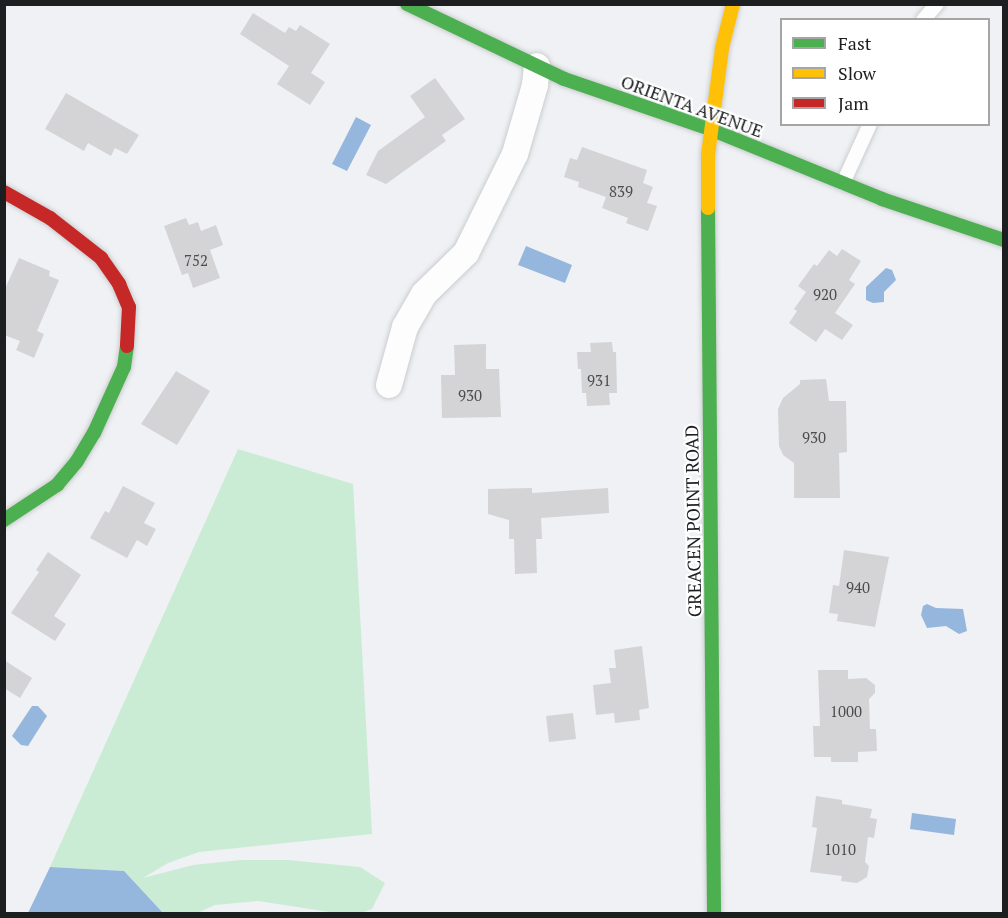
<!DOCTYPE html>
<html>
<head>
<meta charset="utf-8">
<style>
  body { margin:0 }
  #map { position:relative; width:1008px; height:918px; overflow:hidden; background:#eff1f4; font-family:"PT Serif",serif }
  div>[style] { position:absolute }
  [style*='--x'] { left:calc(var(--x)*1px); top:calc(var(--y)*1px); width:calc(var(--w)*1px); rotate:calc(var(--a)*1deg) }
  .green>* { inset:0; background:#caecd5 }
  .water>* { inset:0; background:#95b7de }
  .building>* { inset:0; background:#d4d4d6 }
  .roads { filter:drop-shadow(0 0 2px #cbcdcf) drop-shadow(0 0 2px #cbcdcf) }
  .lane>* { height:14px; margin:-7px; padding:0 7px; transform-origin:7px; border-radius:7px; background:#fdfdfd }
  .street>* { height:26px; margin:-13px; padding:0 13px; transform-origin:13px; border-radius:13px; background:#fdfdfd }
  .fast>* { height:14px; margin:-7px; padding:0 7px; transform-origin:7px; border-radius:7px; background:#4caf50 }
  .slow>* { height:14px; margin:-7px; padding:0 7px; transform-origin:7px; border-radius:7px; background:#ffc107 }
  .jam>* { height:14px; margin:-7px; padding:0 7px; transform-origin:7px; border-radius:7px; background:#c62828 }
  span { translate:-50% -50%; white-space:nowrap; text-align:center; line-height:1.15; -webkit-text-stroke:4.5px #fff; paint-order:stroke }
  .number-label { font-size:15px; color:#4b4c4e }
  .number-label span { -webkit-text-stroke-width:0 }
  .street-label { font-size:18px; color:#1d1e20 }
  .frame { position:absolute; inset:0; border:6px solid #1d1e20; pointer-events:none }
  .legend { position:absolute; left:780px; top:18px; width:210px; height:108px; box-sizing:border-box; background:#fff; border:2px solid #a5a5a6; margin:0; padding:8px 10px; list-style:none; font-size:18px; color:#1d1e20 }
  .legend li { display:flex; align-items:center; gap:12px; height:30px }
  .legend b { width:30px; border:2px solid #a5a5a6 }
</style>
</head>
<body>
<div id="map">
  <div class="green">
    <div style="clip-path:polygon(238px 449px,353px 484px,372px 834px,199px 852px,168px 863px,143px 878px,193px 865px,241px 860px,288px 860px,360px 867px,385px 883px,372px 909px,360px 913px,336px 913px,258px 901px,215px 905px,197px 913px,163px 913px,123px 871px,50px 867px)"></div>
  </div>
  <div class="water">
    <div style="clip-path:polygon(356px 117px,371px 125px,347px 171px,332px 164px)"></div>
    <div style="clip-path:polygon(526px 246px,572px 265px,565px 283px,518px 265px)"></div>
    <div style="clip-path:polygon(886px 268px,892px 270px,896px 280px,884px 292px,884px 302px,873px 303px,866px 300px,866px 287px)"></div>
    <div style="clip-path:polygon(927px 604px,936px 608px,963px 609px,967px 631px,959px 634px,946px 626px,927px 628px,921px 615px,923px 606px)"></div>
    <div style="clip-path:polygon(32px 706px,38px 706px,47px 716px,28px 746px,21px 745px,12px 736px)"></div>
    <div style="clip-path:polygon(912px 813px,956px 819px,954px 835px,910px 829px)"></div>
    <div style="clip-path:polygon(50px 867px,124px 871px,163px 913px,28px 913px)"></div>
  </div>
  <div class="building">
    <div style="clip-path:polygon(253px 13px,285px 33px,289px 27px,296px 31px,300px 25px,330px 44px,311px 73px,325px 82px,310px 105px,277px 84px,289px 66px,240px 34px)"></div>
    <div style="clip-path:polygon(435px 78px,465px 119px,442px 135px,446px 141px,386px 184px,366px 175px,378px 151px,425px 117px,410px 96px)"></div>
    <div style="clip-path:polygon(66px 93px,139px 135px,127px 154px,115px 148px,111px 156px,88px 143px,84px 151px,45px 129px)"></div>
    <div style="clip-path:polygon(582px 147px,647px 170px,643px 183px,653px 187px,647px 203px,657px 206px,648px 231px,626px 223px,628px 218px,602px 208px,606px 197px,578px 187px,579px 182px,564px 177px,570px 158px,577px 160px)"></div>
    <div style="clip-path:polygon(186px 218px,189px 225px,198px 222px,201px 231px,216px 225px,223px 245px,210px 250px,220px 278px,193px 288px,188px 273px,182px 275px,164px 226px)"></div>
    <div style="clip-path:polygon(842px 249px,861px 261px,849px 280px,855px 284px,835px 313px,853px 325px,842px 340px,825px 329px,816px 342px,789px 323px,797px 311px,794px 309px,806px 292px,798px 286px,814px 264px,817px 266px,829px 250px,837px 256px)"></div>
    <div style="clip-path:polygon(19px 258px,50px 271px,49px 276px,59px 280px,37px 331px,44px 334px,34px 358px,16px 350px,20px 341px,4px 335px,4px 291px)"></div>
    <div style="clip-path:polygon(612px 342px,613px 352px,616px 352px,617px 393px,609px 393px,610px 405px,587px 406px,586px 393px,582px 393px,581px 369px,578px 369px,577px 352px,591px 352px,590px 343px)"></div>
    <div style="clip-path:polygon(486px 344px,486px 369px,499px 369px,501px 417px,442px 418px,441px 375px,455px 375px,454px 345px)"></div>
    <div style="clip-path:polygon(176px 371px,210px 391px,177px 445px,141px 424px)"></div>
    <div style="clip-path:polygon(826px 379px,829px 401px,846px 401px,847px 452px,839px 453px,840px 498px,794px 498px,794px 463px,783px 455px,779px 446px,778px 409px,783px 398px,800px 384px,800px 380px)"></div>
    <div style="clip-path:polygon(123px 486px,155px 503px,144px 523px,156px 529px,147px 546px,137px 540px,127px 558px,90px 538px,105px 511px,109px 513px)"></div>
    <div style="clip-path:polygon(532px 488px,532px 493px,608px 488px,609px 513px,541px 518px,542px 539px,536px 539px,537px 573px,515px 574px,514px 539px,509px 539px,509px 520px,488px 514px,488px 489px)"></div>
    <div style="clip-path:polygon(844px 550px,889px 557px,875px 627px,837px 621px,838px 614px,829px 613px,833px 585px,839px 586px)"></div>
    <div style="clip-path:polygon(48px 552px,81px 575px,54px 616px,66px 624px,55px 641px,11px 613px,39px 572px,36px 570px)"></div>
    <div style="clip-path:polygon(642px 646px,649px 708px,639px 710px,640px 720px,615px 723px,614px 713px,596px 715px,593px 685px,611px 683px,609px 668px,616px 668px,614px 650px)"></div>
    <div style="clip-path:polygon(4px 660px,32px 678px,20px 698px,4px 688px)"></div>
    <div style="clip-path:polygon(818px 670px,848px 670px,848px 679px,866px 678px,875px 685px,875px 693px,869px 699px,870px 729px,876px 729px,877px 751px,858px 752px,858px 762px,831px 762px,831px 757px,814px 757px,813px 726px,820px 726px)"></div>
    <div style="clip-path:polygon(573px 713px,576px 739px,549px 742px,546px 716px)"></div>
    <div style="clip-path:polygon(816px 796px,842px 800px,842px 804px,872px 809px,870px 818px,877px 819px,874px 838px,868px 837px,865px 862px,869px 866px,867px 877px,857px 883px,841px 881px,842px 876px,810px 872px,817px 828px,812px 827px)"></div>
  </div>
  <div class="roads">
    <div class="lane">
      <div style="--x:923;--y:20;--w:21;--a:-49"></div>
      <div style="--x:843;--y:183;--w:65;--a:-65.4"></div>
    </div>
    <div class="street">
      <div style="--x:389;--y:385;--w:60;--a:-74.6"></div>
      <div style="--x:405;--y:327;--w:38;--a:-60"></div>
      <div style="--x:424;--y:294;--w:59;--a:-44.3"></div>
      <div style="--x:466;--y:253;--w:110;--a:-63.7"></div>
      <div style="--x:515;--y:154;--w:72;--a:-73.8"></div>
      <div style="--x:535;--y:85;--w:19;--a:-84"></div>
    </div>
    <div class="fast">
      <div style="--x:407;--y:4;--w:174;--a:25.5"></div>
      <div style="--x:564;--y:79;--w:154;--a:18.9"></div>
      <div style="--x:710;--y:129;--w:186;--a:22.1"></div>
      <div style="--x:882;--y:199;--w:129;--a:18.6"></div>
      <div style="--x:708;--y:208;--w:706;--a:89.51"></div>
      <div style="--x:4;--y:520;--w:64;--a:-33.4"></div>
      <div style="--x:57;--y:485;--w:31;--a:-50"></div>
      <div style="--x:77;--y:461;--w:33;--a:-59"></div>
      <div style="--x:94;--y:433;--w:72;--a:-65.6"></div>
      <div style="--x:124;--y:367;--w:21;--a:-82"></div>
    </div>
    <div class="slow">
      <div style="--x:708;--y:208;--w:53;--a:-90"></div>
      <div style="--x:708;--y:155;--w:108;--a:-82.5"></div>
      <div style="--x:722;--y:48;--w:45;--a:-76"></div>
    </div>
    <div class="jam">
      <div style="--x:4;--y:192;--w:53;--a:29.5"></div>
      <div style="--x:50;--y:218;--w:65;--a:38.1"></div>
      <div style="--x:101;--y:258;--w:32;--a:55"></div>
      <div style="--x:119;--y:284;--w:25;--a:67"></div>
      <div style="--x:129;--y:307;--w:39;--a:93"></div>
    </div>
  </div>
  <div class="number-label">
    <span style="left:621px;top:192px">839</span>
    <span style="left:196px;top:261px">752</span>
    <span style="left:825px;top:295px">920</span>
    <span style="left:599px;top:381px">931</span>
    <span style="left:470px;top:396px">930</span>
    <span style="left:814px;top:438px">930</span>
    <span style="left:858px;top:588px">940</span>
    <span style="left:846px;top:712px">1000</span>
    <span style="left:840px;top:850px">1010</span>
  </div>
  <div class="street-label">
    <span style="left:692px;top:106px;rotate:20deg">ORIENTA AVENUE</span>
    <span style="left:693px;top:521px;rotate:-91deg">GREACEN POINT ROAD</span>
  </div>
  <div class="frame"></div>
  <ul class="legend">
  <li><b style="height:8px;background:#4caf50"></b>Fast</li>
  <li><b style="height:8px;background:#ffc107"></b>Slow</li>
  <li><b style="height:8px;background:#c62828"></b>Jam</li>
  </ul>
</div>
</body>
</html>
